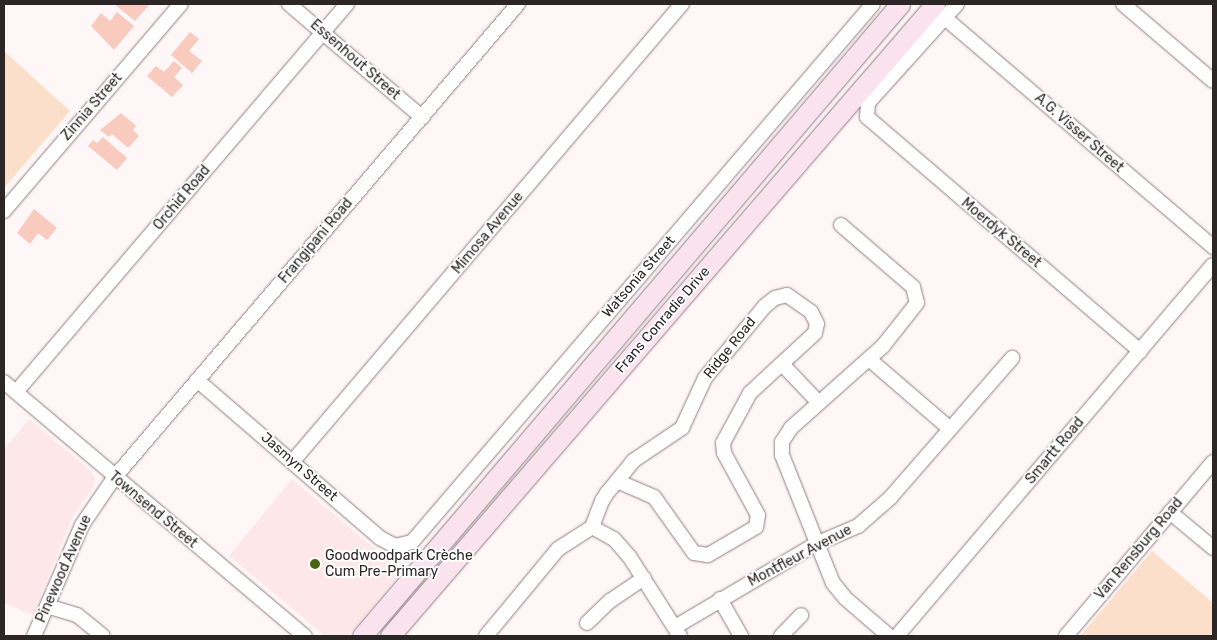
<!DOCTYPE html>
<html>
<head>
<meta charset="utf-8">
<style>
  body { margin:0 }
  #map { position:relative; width:1217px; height:640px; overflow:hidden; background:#fff6f7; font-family:Rubik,sans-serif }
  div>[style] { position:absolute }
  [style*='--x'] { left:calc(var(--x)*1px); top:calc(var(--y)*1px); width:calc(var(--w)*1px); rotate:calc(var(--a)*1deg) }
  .built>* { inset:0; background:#fee7e9 }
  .green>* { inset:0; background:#fcdfca }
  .building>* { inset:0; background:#f9cabe }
  .roads { filter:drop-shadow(0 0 1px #8c7f80) drop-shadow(0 0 1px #8c7f80) }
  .street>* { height:14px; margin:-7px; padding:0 7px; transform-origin:7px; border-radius:7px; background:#fff }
  .secondary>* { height:19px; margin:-9.5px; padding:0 9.5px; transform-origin:9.5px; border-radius:9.5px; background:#fbe2ef }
  .dots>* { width:14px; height:14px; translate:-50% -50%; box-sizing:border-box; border:2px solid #fff; border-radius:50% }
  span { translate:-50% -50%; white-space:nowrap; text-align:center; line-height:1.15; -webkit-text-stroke:4px #fff; paint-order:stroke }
  .street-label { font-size:14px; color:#2c2627 }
  .poi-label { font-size:14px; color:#2c2627 }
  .left { translate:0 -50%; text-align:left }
  .frame { position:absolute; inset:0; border:5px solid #2c2627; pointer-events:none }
</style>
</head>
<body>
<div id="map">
  <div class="built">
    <div style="clip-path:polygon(29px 419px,91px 471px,95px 479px,93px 488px,73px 516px,33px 615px,4px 603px,4px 450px)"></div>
    <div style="clip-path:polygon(292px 479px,402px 572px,348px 636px,325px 636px,229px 556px)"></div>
  </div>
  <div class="green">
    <div style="clip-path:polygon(4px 51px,70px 111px,4px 188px)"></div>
    <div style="clip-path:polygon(1152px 551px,1213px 603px,1213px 636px,1080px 636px)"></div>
  </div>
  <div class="building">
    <div style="clip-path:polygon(114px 4px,150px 4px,135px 21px)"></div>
    <div style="clip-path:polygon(117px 12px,134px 26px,114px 50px,91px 26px,101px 13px,110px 21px)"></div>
    <div style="clip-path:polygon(190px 32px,199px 39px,189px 51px,202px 61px,192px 73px,171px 55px)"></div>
    <div style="clip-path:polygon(174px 61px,182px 68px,174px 77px,183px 85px,172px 97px,147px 76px,156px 66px,164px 72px)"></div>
    <div style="clip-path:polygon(121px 113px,136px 126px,133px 130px,139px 136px,128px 148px,112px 134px,109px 137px,100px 130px)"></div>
    <div style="clip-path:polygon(103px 137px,127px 158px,117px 170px,88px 146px,93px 140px,97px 143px)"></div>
    <div style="clip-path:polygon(34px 209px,57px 228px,47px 240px,38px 233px,30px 244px,17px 233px)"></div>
  </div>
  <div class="roads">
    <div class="street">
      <div style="--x:289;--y:4;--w:175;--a:40.4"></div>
      <div style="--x:957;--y:4;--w:133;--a:132"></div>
      <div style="--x:868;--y:103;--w:14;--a:94"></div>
      <div style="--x:867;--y:117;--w:360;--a:40.6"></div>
      <div style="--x:1123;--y:4;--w:118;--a:40.5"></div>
      <div style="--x:945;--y:18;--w:353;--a:40.5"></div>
      <div style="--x:4;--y:211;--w:272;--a:-49.5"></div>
      <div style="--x:841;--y:225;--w:95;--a:40.7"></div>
      <div style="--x:913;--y:287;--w:16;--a:76"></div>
      <div style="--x:917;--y:303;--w:55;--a:128.3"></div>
      <div style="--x:883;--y:346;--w:123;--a:138.3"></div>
      <div style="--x:791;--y:428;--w:17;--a:123"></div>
      <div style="--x:782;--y:442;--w:13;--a:90"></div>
      <div style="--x:782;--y:455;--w:138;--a:68.3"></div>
      <div style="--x:833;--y:583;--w:19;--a:51"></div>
      <div style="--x:845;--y:598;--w:58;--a:40.8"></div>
      <div style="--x:869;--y:359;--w:107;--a:40.8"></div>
      <div style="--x:783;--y:365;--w:52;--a:46.5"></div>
      <div style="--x:197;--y:380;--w:242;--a:40.8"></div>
      <div style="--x:380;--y:538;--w:17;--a:28"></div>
      <div style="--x:395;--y:546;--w:17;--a:-13"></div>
      <div style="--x:412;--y:542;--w:708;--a:-49.41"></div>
      <div style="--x:4;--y:382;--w:394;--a:40.2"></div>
      <div style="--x:16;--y:392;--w:510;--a:-49.53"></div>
      <div style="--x:293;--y:461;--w:600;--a:-49.6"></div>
      <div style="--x:1170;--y:512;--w:56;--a:39.9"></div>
      <div style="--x:592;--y:527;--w:25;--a:29"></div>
      <div style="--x:614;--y:539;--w:23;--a:49"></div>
      <div style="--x:629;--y:556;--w:95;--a:57.5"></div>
      <div style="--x:720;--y:599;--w:43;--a:60.4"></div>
      <div style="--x:47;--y:606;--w:31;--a:17"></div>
      <div style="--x:77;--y:615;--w:33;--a:39"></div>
      <div style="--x:587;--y:623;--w:32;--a:-44"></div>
      <div style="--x:610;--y:601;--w:41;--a:-34.1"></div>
      <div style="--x:675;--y:627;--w:164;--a:-30.5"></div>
      <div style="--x:816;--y:544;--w:46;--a:-23.2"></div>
      <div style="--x:858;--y:526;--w:43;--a:-41.2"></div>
      <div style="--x:890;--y:498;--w:186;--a:-48.9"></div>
      <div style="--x:34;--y:636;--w:121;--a:-66.6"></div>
      <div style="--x:82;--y:525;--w:57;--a:-55.8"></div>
      <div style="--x:114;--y:478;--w:623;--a:-49.56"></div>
      <div style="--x:486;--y:636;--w:113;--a:-50.4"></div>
      <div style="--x:558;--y:549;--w:40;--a:-32.9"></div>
      <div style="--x:592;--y:527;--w:28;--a:-69"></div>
      <div style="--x:602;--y:501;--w:9;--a:-58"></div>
      <div style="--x:607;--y:493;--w:16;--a:-50"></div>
      <div style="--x:617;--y:481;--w:26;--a:-51"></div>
      <div style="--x:633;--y:461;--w:59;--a:-34"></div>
      <div style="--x:682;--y:428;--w:55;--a:-65.3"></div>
      <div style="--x:705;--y:378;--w:94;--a:-50.2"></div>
      <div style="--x:765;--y:306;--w:13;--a:-39"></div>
      <div style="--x:775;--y:298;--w:12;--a:-14"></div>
      <div style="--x:787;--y:295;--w:29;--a:35"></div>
      <div style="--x:811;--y:312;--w:13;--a:63"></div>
      <div style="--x:817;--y:324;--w:9;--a:103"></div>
      <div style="--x:815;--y:333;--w:88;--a:137.3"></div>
      <div style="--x:750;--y:393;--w:57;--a:118.4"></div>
      <div style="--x:723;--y:443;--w:10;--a:84"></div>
      <div style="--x:724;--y:453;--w:71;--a:61.3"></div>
      <div style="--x:758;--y:515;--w:12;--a:99"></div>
      <div style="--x:756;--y:527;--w:56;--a:149.7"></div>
      <div style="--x:708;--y:555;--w:14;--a:-172"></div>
      <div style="--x:694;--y:553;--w:69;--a:-125.5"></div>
      <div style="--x:654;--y:497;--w:40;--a:-156.6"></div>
      <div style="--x:781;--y:636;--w:29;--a:-46"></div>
      <div style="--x:897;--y:636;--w:487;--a:-49.6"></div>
      <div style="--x:1066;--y:636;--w:228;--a:-49.8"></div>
    </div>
    <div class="secondary">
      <div style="--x:362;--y:636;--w:830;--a:-49.59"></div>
      <div style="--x:390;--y:636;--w:835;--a:-49.23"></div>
    </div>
  </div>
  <div class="dots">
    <div style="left:315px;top:564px;background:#4a6414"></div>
  </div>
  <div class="street-label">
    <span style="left:355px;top:60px;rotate:41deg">Essenhout Street</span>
    <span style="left:92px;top:107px;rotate:-49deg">Zinnia Street</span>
    <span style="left:1079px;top:133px;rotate:41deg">A.G. Visser Street</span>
    <span style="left:182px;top:198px;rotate:-50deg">Orchid Road</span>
    <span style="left:488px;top:233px;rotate:-50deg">Mimosa Avenue</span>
    <span style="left:1001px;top:233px;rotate:40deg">Moerdyk Street</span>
    <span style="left:316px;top:241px;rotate:-50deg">Frangipani Road</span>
    <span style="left:639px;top:277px;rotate:-49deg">Watsonia Street</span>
    <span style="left:663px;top:320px;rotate:-49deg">Frans Conradie Drive</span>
    <span style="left:730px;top:348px;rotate:-51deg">Ridge Road</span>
    <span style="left:1055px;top:451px;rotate:-50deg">Smartt Road</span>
    <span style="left:299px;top:467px;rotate:41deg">Jasmyn Street</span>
    <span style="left:153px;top:510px;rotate:40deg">Townsend Street</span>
    <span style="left:1139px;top:549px;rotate:-50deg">Van Rensburg Road</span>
    <span style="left:800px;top:556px;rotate:-28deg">Montfleur Avenue</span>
    <span style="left:64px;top:569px;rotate:-66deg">Pinewood Avenue</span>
  </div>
  <div class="poi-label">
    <span class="left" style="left:325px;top:564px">Goodwoodpark Crèche<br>Cum Pre-Primary</span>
  </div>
  <div class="frame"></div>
</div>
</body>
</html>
